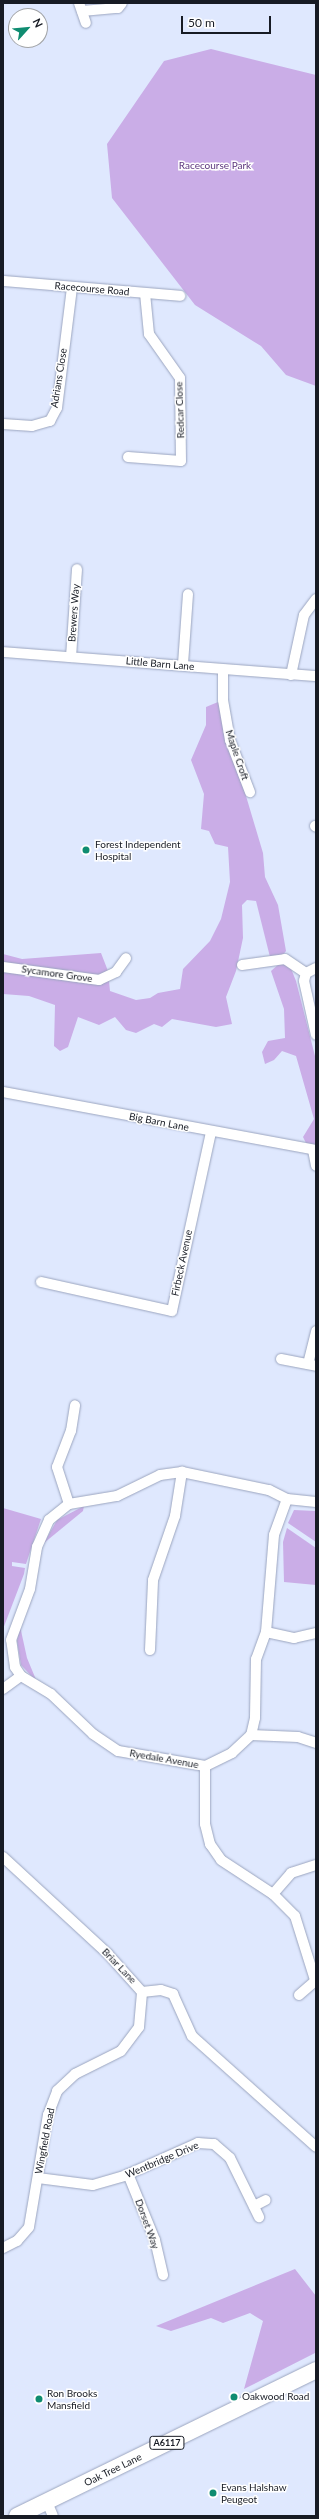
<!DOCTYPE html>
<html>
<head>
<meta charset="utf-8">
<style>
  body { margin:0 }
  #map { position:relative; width:319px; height:2519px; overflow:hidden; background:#dfe8fe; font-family:Lato,sans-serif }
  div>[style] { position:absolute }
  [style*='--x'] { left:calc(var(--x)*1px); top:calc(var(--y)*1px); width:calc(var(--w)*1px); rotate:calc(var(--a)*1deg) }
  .green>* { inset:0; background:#caade7 }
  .roads { filter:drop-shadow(0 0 1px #9ba5bf) drop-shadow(0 0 1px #9ba5bf) }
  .minor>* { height:10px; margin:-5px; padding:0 5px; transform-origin:5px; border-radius:5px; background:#fff }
  .primary>* { height:16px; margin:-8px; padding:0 8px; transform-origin:8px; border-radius:8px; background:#fff }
  .dots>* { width:11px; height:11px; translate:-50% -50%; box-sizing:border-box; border:2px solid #fff; border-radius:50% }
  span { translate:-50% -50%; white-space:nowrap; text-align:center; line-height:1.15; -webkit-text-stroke:3px #fff; paint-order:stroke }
  .shield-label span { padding:1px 3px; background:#fff; border:1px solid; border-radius:3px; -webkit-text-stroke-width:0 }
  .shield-label { font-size:9px; color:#171b24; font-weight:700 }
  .park-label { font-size:10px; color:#5c357d }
  .street-label { font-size:10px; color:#171b24 }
  .poi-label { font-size:10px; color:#171b24 }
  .left { translate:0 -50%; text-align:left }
  .frame { position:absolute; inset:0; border:4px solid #171b24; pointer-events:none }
  .north { position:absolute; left:8px; top:8px; width:40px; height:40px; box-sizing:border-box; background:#fff; border:1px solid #a2a4a7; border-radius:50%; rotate:63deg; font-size:11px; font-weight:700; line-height:16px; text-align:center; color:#171b24 }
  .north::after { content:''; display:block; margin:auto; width:14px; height:18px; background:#0f8c71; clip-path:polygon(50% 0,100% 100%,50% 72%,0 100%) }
  .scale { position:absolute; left:181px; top:16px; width:90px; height:18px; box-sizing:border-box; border:2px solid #171b24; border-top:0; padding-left:5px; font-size:12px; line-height:14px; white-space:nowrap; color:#171b24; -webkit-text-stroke:3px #fff; paint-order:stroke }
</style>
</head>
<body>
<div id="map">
  <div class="green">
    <div style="clip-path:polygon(211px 49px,316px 75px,316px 386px,286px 375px,261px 346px,195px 305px,112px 198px,107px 144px,164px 61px)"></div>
    <div style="clip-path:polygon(218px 702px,263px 853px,265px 877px,278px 905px,286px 951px,278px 961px,271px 961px,256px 901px,247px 900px,242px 905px,243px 938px,236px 971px,226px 997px,232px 1024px,216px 1027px,172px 1019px,162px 1027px,154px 1024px,136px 1033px,126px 1030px,115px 1017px,99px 1025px,78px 1017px,68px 1047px,60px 1051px,54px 1046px,55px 1005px,29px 996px,3px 994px,3px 954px,22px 959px,101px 953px,108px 971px,110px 991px,136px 1000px,150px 998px,158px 993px,180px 989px,183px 969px,210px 941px,221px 919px,230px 882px,228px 847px,215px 844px,209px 831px,201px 829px,204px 794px,191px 760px,206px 725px,206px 707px)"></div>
    <div style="clip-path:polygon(280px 963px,290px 966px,296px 981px,316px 1060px,316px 1147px,307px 1145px,303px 1137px,314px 1119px,296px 1056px,282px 1051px,274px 1060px,265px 1064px,262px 1052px,268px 1041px,285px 1038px,284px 1009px,271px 971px)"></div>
    <div style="clip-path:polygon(84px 1506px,83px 1511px,44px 1543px,57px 1520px)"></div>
    <div style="clip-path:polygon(3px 1508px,41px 1519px,26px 1564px,12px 1562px,12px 1566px,25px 1568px,24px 1574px,3px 1629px)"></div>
    <div style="clip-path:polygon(294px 1510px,316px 1511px,316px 1542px,288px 1523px)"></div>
    <div style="clip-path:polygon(287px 1528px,316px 1548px,316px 1585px,284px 1582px,283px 1542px)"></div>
    <div style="clip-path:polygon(20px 1626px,27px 1658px,37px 1682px,21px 1665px,17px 1641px)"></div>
    <div style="clip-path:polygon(295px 2269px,316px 2296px,315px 2353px,244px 2389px,263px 2321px,250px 2313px,223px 2323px,211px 2318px,171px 2331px,156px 2326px)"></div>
  </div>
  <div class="roads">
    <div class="minor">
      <div style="--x:79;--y:3;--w:21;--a:71"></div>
      <div style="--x:82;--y:11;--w:36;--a:-5"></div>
      <div style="--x:118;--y:8;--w:6;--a:-51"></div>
      <div style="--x:3;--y:281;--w:178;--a:4.8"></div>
      <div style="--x:3;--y:424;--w:29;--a:4"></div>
      <div style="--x:32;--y:426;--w:19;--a:-16"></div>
      <div style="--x:50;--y:421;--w:15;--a:-62"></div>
      <div style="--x:57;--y:408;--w:121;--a:-82.9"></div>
      <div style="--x:128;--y:457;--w:53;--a:4.3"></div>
      <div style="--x:181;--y:461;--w:83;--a:-90.7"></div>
      <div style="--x:180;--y:378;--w:54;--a:-125.2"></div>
      <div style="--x:149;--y:334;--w:41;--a:-95.6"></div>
      <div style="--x:3;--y:652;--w:314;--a:4.4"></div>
      <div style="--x:71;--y:657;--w:88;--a:-86.1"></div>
      <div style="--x:183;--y:664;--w:70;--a:-85.9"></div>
      <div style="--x:223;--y:671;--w:29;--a:90"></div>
      <div style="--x:223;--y:700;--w:41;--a:80.1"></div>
      <div style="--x:230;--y:740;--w:56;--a:69"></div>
      <div style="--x:291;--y:675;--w:61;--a:-77.8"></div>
      <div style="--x:304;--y:615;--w:20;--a:-53"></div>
      <div style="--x:315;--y:826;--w:1;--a:45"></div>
      <div style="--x:242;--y:965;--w:43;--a:-7.9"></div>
      <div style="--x:285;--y:959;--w:25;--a:34"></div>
      <div style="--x:3;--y:967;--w:97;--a:7.7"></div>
      <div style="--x:99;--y:980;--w:19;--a:-25"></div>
      <div style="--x:116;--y:972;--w:17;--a:-54"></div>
      <div style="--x:316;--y:968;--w:11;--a:153"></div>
      <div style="--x:306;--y:973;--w:8;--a:104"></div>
      <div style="--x:304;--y:981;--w:55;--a:77.5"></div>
      <div style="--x:3;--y:1092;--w:318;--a:10.5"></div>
      <div style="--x:313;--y:1150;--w:16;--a:79"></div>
      <div style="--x:41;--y:1282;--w:134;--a:12.5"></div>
      <div style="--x:172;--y:1311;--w:183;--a:-77.7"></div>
      <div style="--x:281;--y:1359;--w:36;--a:11"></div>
      <div style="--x:308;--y:1364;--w:34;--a:-76"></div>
      <div style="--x:287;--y:1499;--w:38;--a:110"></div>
      <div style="--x:274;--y:1535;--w:97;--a:94.7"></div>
      <div style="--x:266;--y:1632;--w:29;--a:110"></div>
      <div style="--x:256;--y:1659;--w:59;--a:91"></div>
      <div style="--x:255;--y:1718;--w:17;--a:103"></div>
      <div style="--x:251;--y:1735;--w:26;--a:137"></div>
      <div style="--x:232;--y:1753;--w:30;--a:154"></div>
      <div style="--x:205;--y:1766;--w:88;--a:-170.2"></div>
      <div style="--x:118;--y:1751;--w:30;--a:-146"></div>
      <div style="--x:93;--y:1734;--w:58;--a:-136.4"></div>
      <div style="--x:51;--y:1694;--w:35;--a:-149"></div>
      <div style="--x:21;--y:1676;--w:11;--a:-124"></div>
      <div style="--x:15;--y:1667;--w:27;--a:-98"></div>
      <div style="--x:11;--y:1640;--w:54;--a:-69.6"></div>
      <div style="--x:30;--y:1589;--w:43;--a:-80.5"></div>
      <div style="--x:37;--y:1547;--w:30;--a:-66"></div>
      <div style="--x:49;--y:1520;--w:26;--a:-39"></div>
      <div style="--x:69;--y:1504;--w:49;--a:-9.5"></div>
      <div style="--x:117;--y:1496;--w:48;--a:-26"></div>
      <div style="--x:160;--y:1475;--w:22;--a:-8"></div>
      <div style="--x:182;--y:1472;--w:89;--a:11.7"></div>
      <div style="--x:269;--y:1490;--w:20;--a:27"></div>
      <div style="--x:287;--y:1499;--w:29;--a:6"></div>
      <div style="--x:69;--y:1504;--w:39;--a:-108"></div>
      <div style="--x:57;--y:1467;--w:39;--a:-69"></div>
      <div style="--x:71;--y:1431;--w:26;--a:-81"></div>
      <div style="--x:266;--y:1632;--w:29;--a:12"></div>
      <div style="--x:294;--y:1638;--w:23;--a:-13"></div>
      <div style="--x:150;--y:1650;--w:70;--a:-87.5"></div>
      <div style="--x:153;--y:1580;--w:68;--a:-71"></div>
      <div style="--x:175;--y:1516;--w:45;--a:-81"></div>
      <div style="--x:3;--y:1689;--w:22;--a:-36"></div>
      <div style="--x:251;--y:1735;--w:47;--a:2.4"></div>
      <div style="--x:298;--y:1737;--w:19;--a:18"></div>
      <div style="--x:205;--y:1766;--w:58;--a:90"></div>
      <div style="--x:205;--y:1824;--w:21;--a:76"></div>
      <div style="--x:210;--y:1844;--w:19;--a:55"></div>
      <div style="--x:221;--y:1860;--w:62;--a:33.2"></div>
      <div style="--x:273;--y:1894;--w:31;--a:45"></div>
      <div style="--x:295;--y:1916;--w:67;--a:72.6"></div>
      <div style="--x:3;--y:1857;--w:143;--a:42.7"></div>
      <div style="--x:108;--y:1954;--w:51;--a:48.2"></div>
      <div style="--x:142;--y:1992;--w:19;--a:-6"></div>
      <div style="--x:161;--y:1990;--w:13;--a:18"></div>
      <div style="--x:173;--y:1994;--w:46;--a:65.7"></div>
      <div style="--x:192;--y:2036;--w:166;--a:41.8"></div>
      <div style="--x:273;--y:1894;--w:28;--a:-49"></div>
      <div style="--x:291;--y:1873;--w:26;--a:-18"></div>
      <div style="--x:299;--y:1995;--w:23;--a:-41"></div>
      <div style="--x:128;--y:2174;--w:71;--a:67.8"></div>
      <div style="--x:155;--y:2240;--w:36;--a:77"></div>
      <div style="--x:38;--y:2178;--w:55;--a:7.3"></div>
      <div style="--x:93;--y:2185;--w:32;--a:-16"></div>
      <div style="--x:124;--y:2176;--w:81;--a:-24"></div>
      <div style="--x:198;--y:2143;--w:16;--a:4"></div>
      <div style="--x:214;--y:2144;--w:21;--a:41"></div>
      <div style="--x:230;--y:2158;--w:66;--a:63.8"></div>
      <div style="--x:254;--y:2206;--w:13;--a:-27"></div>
      <div style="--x:3;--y:2248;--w:16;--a:-27"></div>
      <div style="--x:17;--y:2241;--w:18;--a:-49"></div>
      <div style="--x:29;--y:2227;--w:114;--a:-80.4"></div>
      <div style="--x:48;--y:2115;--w:26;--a:-69"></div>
      <div style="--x:57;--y:2091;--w:25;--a:-43"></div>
      <div style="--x:75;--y:2074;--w:51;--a:-26.6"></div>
      <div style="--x:121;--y:2051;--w:30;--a:-53"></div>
      <div style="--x:139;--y:2027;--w:35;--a:-85"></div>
      <div style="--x:47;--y:2502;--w:15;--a:67"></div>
    </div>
    <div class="primary">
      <div style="--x:17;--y:2516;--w:333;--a:-26"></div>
    </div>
  </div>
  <div class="dots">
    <div style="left:86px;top:850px;background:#0f8c71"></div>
    <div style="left:234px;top:2397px;background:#0f8c71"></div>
    <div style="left:39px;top:2399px;background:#0f8c71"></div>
    <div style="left:213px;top:2493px;background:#0f8c71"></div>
  </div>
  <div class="shield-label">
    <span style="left:167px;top:2443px">A6117</span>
  </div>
  <div class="park-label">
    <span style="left:215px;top:166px">Racecourse Park</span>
  </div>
  <div class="street-label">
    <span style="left:92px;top:289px;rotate:5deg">Racecourse Road</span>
    <span style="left:59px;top:378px;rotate:-81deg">Adrians Close</span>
    <span style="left:180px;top:410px;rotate:-92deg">Redcar Close</span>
    <span style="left:74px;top:613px;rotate:-86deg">Brewers Way</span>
    <span style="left:160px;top:664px;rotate:5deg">Little Barn Lane</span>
    <span style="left:237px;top:755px;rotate:71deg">Maple Croft</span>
    <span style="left:57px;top:974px;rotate:8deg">Sycamore Grove</span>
    <span style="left:159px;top:1122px;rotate:11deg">Big Barn Lane</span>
    <span style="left:182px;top:1263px;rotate:-78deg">Firbeck Avenue</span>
    <span style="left:164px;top:1759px;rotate:10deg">Ryedale Avenue</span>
    <span style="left:119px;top:1966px;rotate:46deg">Briar Lane</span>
    <span style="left:45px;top:2141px;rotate:-79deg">Wingfield Road</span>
    <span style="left:162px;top:2160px;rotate:-23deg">Wentbridge Drive</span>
    <span style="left:147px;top:2224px;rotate:70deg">Dorset Way</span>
    <span style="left:113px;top:2470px;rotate:-26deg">Oak Tree Lane</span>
  </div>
  <div class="poi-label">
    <span class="left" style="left:95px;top:850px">Forest Independent<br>Hospital</span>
    <span class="left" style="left:47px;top:2399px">Ron Brooks<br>Mansfield</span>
    <span class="left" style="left:242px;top:2397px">Oakwood Road</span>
    <span class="left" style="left:221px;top:2493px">Evans Halshaw<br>Peugeot</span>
  </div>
  <div class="frame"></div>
  <div class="north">N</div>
  <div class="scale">50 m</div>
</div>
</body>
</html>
